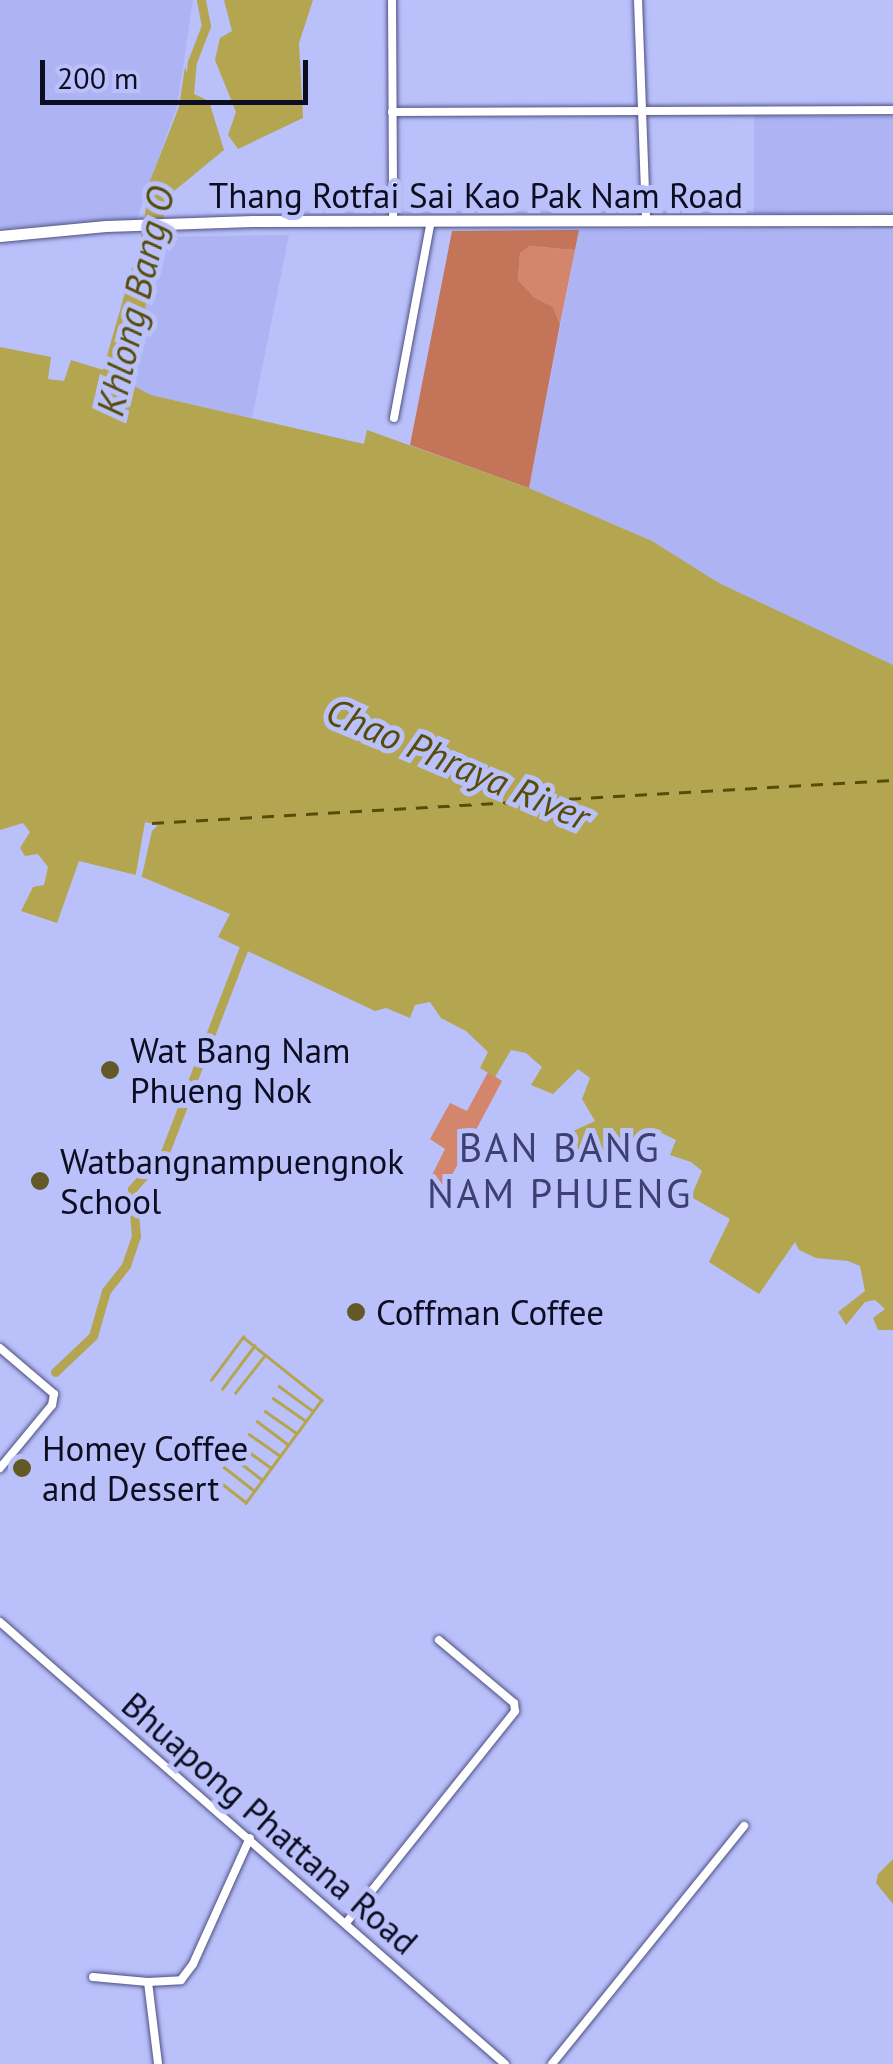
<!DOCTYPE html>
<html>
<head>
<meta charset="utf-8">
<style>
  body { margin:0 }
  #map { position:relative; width:893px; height:2064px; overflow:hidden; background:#bac0fa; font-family:"PT Sans",sans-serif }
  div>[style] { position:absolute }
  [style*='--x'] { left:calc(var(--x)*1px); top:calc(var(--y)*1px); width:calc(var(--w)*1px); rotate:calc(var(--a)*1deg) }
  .built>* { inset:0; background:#adb3f3 }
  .green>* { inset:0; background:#d3866b }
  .forest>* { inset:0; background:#c47559 }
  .water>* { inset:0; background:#b4a550 }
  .pier>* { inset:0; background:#bac0fa }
  .stream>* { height:2.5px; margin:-1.25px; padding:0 1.25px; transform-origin:1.25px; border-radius:1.25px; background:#b4a550 }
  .canal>* { height:9px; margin:-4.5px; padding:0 4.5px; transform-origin:4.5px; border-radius:4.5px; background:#b4a550 }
  .ferry>* { height:2.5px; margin-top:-1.25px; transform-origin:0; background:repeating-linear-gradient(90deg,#574d09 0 12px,transparent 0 22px) }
  .roads { filter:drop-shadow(0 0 2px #4d5082) drop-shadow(0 0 2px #4d5082) }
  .street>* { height:8px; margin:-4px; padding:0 4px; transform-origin:4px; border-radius:4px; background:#fff }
  .secondary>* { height:11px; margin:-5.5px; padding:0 5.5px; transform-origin:5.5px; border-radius:5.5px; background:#fff }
  .dots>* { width:28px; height:28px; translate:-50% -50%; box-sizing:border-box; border:5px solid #bac0fa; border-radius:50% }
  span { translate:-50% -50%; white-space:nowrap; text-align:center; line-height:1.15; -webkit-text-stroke:10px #bac0fa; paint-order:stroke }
  .street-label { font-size:35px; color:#0c0d20 }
  .poi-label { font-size:35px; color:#0c0d20 }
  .left { translate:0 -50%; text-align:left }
  .water-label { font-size:38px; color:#574d09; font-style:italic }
  .quarter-label { font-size:40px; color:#3e4071; letter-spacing:2.5px }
  .scale { position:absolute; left:40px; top:60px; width:268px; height:45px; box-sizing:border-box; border:5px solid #0c0d20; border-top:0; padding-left:12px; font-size:30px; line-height:35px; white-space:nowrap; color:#0c0d20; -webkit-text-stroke:8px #bac0fa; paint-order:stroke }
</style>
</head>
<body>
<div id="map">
  <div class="built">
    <div style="clip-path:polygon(0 0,193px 0,177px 106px,137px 219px,0 228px)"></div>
    <div style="clip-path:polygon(754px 116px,893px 117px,893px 213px,754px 214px)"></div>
    <div style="clip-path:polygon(579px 230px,893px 231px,893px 665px,719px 583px,652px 541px,529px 488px)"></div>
    <div style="clip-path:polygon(289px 235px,252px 418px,151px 395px,130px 384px,160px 237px)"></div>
  </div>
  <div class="green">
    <div style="clip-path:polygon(528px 246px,575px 250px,560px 324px,553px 307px,534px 297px,518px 280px,520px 252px)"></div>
    <div style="clip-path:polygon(488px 1072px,502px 1081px,445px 1188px,430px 1179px,445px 1149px,430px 1139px,450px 1103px,467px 1111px)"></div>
  </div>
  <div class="forest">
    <div style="clip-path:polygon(579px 230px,575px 250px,529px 246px,520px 253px,518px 280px,534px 297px,553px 307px,560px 324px,529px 488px,410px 445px,452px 231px)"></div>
  </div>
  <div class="water">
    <div style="clip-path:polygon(224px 0,313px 0,299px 43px,303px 118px,238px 149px,228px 135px,236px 112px,215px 60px,220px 38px,232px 31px)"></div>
    <div style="clip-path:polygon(185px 67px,194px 94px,209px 101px,224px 150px,168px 196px,130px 384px,151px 395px,364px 444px,367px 430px,529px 488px,652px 541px,719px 583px,893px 665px,893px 1330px,878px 1330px,873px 1318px,885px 1309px,875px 1300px,865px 1302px,846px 1325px,838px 1312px,865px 1291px,860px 1266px,848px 1261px,816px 1258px,799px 1250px,795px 1242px,759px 1294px,709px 1262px,730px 1219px,691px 1197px,702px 1171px,691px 1162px,670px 1155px,676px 1140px,653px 1129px,643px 1141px,627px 1137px,616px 1152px,594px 1151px,585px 1164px,570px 1160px,578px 1146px,556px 1139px,595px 1121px,582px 1099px,590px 1078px,578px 1069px,553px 1094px,531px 1085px,542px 1067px,526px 1053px,511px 1050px,495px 1077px,480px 1068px,488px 1052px,466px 1031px,441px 1018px,430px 1002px,415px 1005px,410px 1018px,386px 1008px,375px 1011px,218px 937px,230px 914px,140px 876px,79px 861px,57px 923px,21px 911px,33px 887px,44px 885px,48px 867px,38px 854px,25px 856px,20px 848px,30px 832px,23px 823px,0 830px,0 347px,51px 357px,48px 379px,64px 381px,71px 360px,103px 370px,142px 233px,150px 181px,179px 107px)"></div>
    <div style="clip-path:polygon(893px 1859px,893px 1904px,876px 1883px,878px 1874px)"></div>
  </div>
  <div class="pier">
    <div style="clip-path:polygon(145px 822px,158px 825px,152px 831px,141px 880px,135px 879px)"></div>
  </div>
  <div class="stream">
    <div style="--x:211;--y:1380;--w:54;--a:-53.3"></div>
    <div style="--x:243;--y:1337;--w:101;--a:38.6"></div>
    <div style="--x:322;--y:1400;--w:128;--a:126.4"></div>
    <div style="--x:246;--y:1503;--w:37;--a:-142"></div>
    <div style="--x:279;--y:1386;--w:42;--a:36.3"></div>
    <div style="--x:222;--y:1389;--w:54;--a:-53.3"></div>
    <div style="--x:235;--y:1393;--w:48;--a:-51.7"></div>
    <div style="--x:273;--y:1398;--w:38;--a:35"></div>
    <div style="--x:265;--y:1411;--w:38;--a:35"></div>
    <div style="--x:257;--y:1421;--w:39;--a:37"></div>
    <div style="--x:249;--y:1434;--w:38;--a:35"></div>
    <div style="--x:241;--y:1446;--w:37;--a:36"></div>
    <div style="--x:233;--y:1457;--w:37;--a:38"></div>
    <div style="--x:224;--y:1467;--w:37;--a:38"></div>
  </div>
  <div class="canal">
    <div style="--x:189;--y:94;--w:32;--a:-85"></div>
    <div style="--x:192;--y:62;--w:39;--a:-69"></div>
    <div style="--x:206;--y:26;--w:26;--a:-101"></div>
    <div style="--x:55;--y:1372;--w:52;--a:-43.5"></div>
    <div style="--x:93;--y:1336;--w:47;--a:-73.9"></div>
    <div style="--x:106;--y:1291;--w:33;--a:-52"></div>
    <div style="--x:126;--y:1265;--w:31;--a:-71"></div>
    <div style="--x:136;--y:1236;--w:47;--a:-94.9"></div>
    <div style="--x:132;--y:1189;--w:50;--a:-48.3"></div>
    <div style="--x:165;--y:1152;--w:227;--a:-68.9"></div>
  </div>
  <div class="ferry">
    <div style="--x:152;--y:823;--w:742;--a:-3.32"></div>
  </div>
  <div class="roads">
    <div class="street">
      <div style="--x:392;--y:0;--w:221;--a:89.7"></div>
      <div style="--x:638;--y:0;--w:220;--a:87.9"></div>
      <div style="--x:392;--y:112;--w:501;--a:-0.23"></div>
      <div style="--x:394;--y:418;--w:200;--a:-79.4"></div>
      <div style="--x:0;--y:1348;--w:71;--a:40.4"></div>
      <div style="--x:54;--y:1394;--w:11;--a:100"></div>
      <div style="--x:52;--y:1405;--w:82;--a:129.5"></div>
      <div style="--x:0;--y:1622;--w:671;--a:41.19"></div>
      <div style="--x:346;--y:1923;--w:271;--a:-51.4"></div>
      <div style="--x:515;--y:1711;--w:8;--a:-97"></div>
      <div style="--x:514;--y:1703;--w:98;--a:-140"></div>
      <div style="--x:93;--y:1977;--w:55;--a:5.2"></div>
      <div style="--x:148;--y:1982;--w:33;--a:-3"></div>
      <div style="--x:181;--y:1980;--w:20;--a:-53"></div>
      <div style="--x:193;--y:1964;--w:138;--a:-65.7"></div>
      <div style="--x:148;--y:1982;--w:83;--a:83"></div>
      <div style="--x:552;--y:2064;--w:306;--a:-51.1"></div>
    </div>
    <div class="secondary">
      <div style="--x:0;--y:236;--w:106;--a:-5.4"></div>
      <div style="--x:106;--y:226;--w:146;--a:-2"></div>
      <div style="--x:252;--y:221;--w:641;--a:-0.09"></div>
    </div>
  </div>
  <div class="dots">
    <div style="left:110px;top:1070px;background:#625926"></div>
    <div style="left:40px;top:1181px;background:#625926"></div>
    <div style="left:356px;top:1312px;background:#625926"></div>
    <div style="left:22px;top:1468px;background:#625926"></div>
  </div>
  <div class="street-label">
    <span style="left:476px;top:195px">Thang Rotfai Sai Kao Pak Nam Road</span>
    <span style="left:270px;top:1823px;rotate:41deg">Bhuapong Phattana Road</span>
  </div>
  <div class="poi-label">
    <span class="left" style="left:130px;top:1070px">Wat Bang Nam<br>Phueng Nok</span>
    <span class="left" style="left:60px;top:1181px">Watbangnampuengnok<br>School</span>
    <span class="left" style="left:376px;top:1312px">Coffman Coffee</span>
    <span class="left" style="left:42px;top:1468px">Homey Coffee<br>and Dessert</span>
  </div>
  <div class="water-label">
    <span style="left:135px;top:301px;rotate:-77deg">Khlong Bang O</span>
    <span style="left:458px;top:763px;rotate:23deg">Chao Phraya River</span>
  </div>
  <div class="quarter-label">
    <span style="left:560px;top:1170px">BAN BANG<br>NAM PHUENG</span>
  </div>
  <div class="scale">200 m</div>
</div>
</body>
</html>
